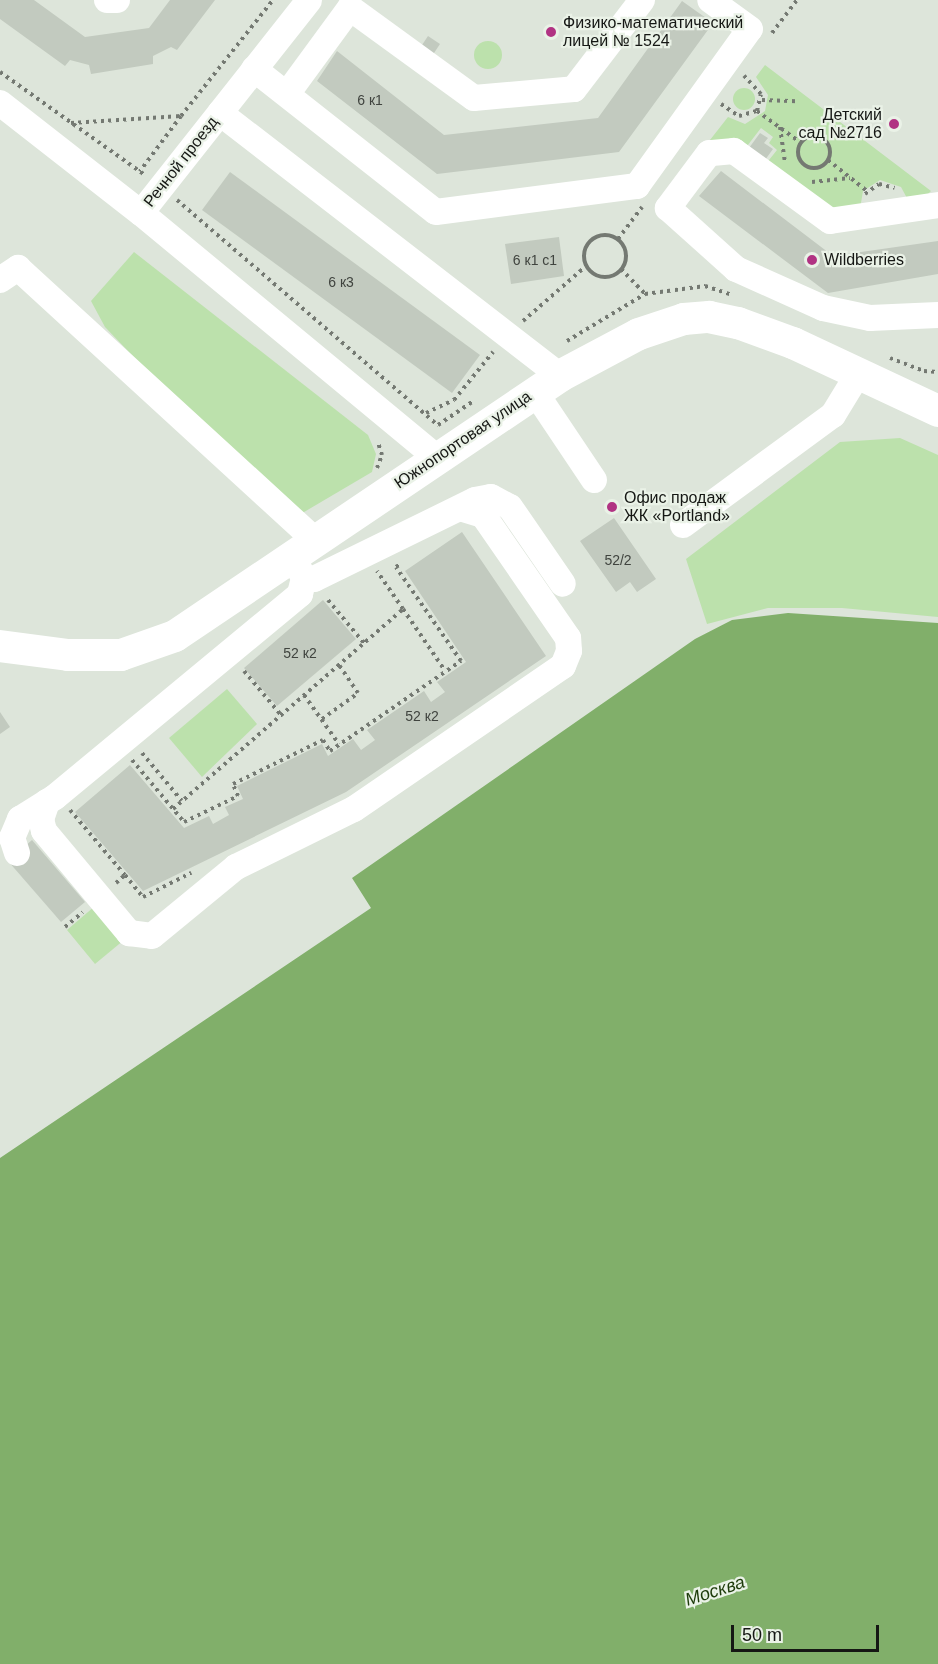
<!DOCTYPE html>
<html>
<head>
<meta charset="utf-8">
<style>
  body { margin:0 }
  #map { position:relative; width:938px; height:1664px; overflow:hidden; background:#dde5da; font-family:Helvetica,sans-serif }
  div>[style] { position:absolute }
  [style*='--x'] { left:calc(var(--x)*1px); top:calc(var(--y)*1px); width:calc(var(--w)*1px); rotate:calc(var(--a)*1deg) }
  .green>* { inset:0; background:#bce1ac }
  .round { border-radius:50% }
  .water>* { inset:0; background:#81af6a }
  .building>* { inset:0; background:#c2cabf }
  .path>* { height:4px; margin-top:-2px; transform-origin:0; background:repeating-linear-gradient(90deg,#747972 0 3px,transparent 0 7.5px) }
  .path>.ring { margin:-2px; padding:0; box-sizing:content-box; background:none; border:4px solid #747972; border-radius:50% }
  .minor>* { height:26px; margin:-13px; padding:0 13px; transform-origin:13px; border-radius:13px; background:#fff }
  .major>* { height:32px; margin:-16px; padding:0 16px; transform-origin:16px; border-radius:16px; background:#fff }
  .dots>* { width:16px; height:16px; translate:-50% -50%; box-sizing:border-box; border:3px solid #eaf2e7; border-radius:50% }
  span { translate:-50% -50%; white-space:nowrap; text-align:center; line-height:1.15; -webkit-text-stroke:4.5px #eaf2e7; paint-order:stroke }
  .number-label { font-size:14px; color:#40443f }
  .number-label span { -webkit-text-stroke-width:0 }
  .poi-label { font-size:16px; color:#151714 }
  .left { translate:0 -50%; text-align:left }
  .right { translate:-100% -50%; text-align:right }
  .street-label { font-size:16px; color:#151714 }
  .water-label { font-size:18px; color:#1d3b0a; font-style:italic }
  .scale { position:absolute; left:731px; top:1625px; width:148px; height:27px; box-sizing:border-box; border:3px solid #151714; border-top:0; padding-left:8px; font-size:18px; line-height:21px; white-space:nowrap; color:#151714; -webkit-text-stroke:4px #eaf2e7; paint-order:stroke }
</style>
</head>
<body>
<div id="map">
  <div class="green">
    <div class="round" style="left:474px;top:41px;width:28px;height:28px"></div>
    <div style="clip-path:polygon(765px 65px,931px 191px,926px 196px,908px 200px,901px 187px,880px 180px,863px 191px,860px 209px,832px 213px,765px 165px,777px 150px,769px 143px,773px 137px,761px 128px,744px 150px,699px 154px,728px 117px,745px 124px,765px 111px,768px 95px,756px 77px)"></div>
    <div class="round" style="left:733px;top:88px;width:22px;height:22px"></div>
    <div style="clip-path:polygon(134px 252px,368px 435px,376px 454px,372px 472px,299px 515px,174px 399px,105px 327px,91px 301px)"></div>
    <div style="clip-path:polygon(900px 438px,938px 455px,938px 617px,842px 608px,768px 608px,707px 624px,686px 559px,840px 442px)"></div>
    <div style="clip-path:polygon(227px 689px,257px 724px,202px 777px,169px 738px)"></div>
    <div style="clip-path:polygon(95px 906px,124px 940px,95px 964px,67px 930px)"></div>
  </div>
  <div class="water">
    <div style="clip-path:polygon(788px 613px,938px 623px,938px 1664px,0 1664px,0 1158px,371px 908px,352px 878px,695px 639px,732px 620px)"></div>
  </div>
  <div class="building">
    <div style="clip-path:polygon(0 0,34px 0,85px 37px,149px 28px,170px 0,215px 0,177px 50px,171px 47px,153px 56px,153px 64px,91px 74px,89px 65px,70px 60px,65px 66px,0 19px)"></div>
    <div style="clip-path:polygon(682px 1px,713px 23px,619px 152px,437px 174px,317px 81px,337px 51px,444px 135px,598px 118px)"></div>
    <div style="clip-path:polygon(428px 36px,440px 44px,432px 56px,420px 48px)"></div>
    <div style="clip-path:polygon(760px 133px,768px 138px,764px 143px,773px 149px,765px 160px,749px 148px)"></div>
    <div style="clip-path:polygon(721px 171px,833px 256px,938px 241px,938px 274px,828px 293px,699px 196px)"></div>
    <div style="clip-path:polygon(230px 172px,480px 355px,452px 393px,202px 210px)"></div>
    <div style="clip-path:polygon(559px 237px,564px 276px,511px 284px,505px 244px)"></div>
    <div style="clip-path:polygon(614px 518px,656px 579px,637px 592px,630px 582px,616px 592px,580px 541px)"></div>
    <div style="clip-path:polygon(462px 532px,546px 656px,346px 792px,143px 891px,75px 812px,130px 765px,184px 828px,209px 816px,213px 824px,229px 815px,225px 807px,243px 799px,237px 786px,322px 744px,328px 756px,353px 739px,361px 750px,375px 740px,367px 730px,424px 691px,431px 702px,445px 692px,437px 682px,466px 662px,405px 571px)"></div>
    <div style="clip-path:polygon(323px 600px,356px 639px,277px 706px,244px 668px)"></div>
    <div style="clip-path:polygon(0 712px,10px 727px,0 734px)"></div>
    <div style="clip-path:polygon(32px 840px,85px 902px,61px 922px,8px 861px)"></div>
  </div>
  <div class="path">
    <div style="--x:772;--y:33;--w:41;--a:-52.9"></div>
    <div style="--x:0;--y:72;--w:178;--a:35.4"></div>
    <div style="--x:762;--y:100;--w:35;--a:2"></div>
    <div style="--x:721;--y:104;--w:22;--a:34"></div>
    <div style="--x:739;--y:116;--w:19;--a:-16"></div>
    <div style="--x:757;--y:111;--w:17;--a:-77"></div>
    <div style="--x:761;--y:94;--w:25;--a:-133"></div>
    <div style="--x:757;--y:111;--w:54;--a:36"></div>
    <div style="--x:181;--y:116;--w:148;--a:-51.6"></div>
    <div style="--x:71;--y:123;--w:110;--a:-3.6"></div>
    <div style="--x:181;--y:116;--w:69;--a:126.7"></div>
    <div style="--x:780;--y:127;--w:35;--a:82"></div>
    <div class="ring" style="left:798px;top:136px;width:28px;height:28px"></div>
    <div style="--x:828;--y:160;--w:50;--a:38.5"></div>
    <div style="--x:812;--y:182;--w:38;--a:-6"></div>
    <div style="--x:865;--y:194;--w:17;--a:-36"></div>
    <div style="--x:879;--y:184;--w:16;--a:14"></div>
    <div style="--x:177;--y:200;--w:345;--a:40.8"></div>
    <div style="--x:438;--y:425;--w:41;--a:-34.1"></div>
    <div class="ring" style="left:584px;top:235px;width:38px;height:38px"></div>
    <div style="--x:618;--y:239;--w:40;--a:-53"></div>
    <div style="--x:621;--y:269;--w:35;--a:46"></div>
    <div style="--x:523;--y:321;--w:84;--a:-41.1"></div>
    <div style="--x:567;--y:341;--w:91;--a:-31.1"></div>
    <div style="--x:645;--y:294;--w:61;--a:-7.6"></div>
    <div style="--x:705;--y:286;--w:26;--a:18"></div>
    <div style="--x:890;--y:358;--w:36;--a:21"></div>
    <div style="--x:924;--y:371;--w:14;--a:4"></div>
    <div style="--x:426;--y:413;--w:31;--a:-25"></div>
    <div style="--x:454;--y:400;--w:62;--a:-50.9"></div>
    <div style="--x:377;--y:468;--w:14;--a:-69"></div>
    <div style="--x:382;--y:455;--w:13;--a:-108"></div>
    <div style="--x:328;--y:600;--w:56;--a:50.1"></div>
    <div style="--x:403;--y:609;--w:73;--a:55.7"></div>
    <div style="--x:244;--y:671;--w:57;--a:49.9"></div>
    <div style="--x:304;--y:695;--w:60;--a:54.5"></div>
    <div style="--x:322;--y:719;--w:44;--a:-35.8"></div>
    <div style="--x:358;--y:693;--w:34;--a:-124"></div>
    <div style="--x:142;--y:753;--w:62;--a:50.2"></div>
    <div style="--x:132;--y:760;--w:81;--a:50"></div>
    <div style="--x:184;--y:822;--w:60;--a:-25.7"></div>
    <div style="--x:238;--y:796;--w:13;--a:-113"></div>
    <div style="--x:233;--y:784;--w:100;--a:-26.1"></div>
    <div style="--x:323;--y:740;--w:13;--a:58"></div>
    <div style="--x:330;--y:751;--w:159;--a:-34.5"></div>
    <div style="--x:461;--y:661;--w:114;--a:-124.7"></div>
    <div style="--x:396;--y:567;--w:7;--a:-34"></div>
    <div style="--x:173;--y:809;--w:305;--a:-41"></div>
    <div style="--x:403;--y:609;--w:46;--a:-124.4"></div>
    <div style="--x:70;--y:810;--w:85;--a:49.8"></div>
    <div style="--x:116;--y:883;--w:12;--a:-42"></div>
    <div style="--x:125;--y:875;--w:28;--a:51"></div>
    <div style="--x:143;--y:897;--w:54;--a:-26.6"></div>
    <div style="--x:65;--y:927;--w:23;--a:-40"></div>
  </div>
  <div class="minor">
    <div style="--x:107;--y:0;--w:10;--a:0"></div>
    <div style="--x:254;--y:69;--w:231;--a:38.2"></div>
    <div style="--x:436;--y:212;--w:203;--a:-7.4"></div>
    <div style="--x:637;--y:186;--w:193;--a:-54.3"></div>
    <div style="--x:750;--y:29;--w:49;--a:-144.1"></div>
    <div style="--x:287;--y:94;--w:107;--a:-53.8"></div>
    <div style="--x:350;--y:8;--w:153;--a:36"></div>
    <div style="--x:474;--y:98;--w:100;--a:-5.1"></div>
    <div style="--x:574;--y:89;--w:112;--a:-52.6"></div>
    <div style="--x:0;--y:103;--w:179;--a:38"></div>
    <div style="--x:141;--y:213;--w:383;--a:39.6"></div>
    <div style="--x:220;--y:113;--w:430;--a:37.7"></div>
    <div style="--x:938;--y:205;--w:109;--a:171.6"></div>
    <div style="--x:830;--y:221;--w:119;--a:-143.9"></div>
    <div style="--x:734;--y:151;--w:25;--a:175"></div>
    <div style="--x:709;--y:153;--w:69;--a:126.7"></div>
    <div style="--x:668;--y:208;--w:91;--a:41.9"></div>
    <div style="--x:736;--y:269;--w:95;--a:24.1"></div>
    <div style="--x:823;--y:308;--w:48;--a:12"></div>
    <div style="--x:870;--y:318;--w:68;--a:-2.5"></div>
    <div style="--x:141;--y:213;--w:271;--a:-51.7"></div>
    <div style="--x:0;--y:280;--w:22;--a:-34"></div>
    <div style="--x:18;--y:268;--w:401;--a:42.5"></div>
    <div style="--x:535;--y:392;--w:106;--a:56.2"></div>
    <div style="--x:683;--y:525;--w:186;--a:-36.3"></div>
    <div style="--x:833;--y:415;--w:48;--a:-58.6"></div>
    <div style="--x:304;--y:578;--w:10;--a:6"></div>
    <div style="--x:314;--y:579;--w:179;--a:-26.1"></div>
    <div style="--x:475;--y:500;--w:16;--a:-11"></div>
    <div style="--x:491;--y:497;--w:21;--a:28"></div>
    <div style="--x:510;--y:507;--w:93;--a:55.5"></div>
    <div style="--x:47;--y:802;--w:18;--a:109"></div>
    <div style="--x:41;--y:819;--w:12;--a:76"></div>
    <div style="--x:44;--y:831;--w:133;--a:50.2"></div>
    <div style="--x:129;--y:933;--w:23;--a:7"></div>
    <div style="--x:152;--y:936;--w:109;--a:-39.4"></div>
    <div style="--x:236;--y:867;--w:131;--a:-26.2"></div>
    <div style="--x:354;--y:809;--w:253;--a:-34.4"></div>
    <div style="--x:563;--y:666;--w:16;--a:-68"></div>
    <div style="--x:569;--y:651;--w:13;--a:-94"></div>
    <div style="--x:568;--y:638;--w:150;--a:-124.6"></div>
    <div style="--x:483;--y:515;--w:24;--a:-163"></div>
    <div style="--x:17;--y:853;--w:16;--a:-108"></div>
    <div style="--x:12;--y:838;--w:21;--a:-67"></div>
    <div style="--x:20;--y:819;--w:41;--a:-32.2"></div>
    <div style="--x:55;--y:797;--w:318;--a:-39.6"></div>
    <div style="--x:300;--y:594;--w:16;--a:-76"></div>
    <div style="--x:304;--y:578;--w:26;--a:-118"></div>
  </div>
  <div class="major">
    <div style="--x:0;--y:646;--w:69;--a:7.5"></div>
    <div style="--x:68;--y:655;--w:53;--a:0"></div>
    <div style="--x:121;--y:655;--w:57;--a:-19.4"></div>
    <div style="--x:175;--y:636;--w:465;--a:-34"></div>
    <div style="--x:560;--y:376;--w:89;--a:-28"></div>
    <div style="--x:639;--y:334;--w:47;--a:-18.4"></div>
    <div style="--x:684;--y:319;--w:25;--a:-5"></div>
    <div style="--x:709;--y:317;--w:30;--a:12"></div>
    <div style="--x:738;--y:323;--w:59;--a:20"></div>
    <div style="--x:793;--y:343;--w:160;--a:25.1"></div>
  </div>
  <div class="dots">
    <div style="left:551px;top:32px;background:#b13383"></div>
    <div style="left:894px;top:124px;background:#b13383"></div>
    <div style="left:812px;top:260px;background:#b13383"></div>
    <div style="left:612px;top:507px;background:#b13383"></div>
  </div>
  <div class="number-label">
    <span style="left:370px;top:100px">6 к1</span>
    <span style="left:535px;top:260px">6 к1 с1</span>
    <span style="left:341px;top:282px">6 к3</span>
    <span style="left:618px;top:560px">52/2</span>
    <span style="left:300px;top:653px">52 к2</span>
    <span style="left:422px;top:716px">52 к2</span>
  </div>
  <div class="poi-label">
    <span class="left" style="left:563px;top:32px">Физико-математический<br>лицей № 1524</span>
    <span class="right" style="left:882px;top:124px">Детский<br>сад №2716</span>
    <span class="left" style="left:824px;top:260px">Wildberries</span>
    <span class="left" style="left:624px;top:507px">Офис продаж<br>ЖК «Portland»</span>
  </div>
  <div class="street-label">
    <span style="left:181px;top:162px;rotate:-52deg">Речной проезд</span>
    <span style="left:463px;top:440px;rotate:-34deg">Южнопортовая улица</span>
  </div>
  <div class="water-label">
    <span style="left:715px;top:1591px;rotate:-18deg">Москва</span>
  </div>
  <div class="scale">50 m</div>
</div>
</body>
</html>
